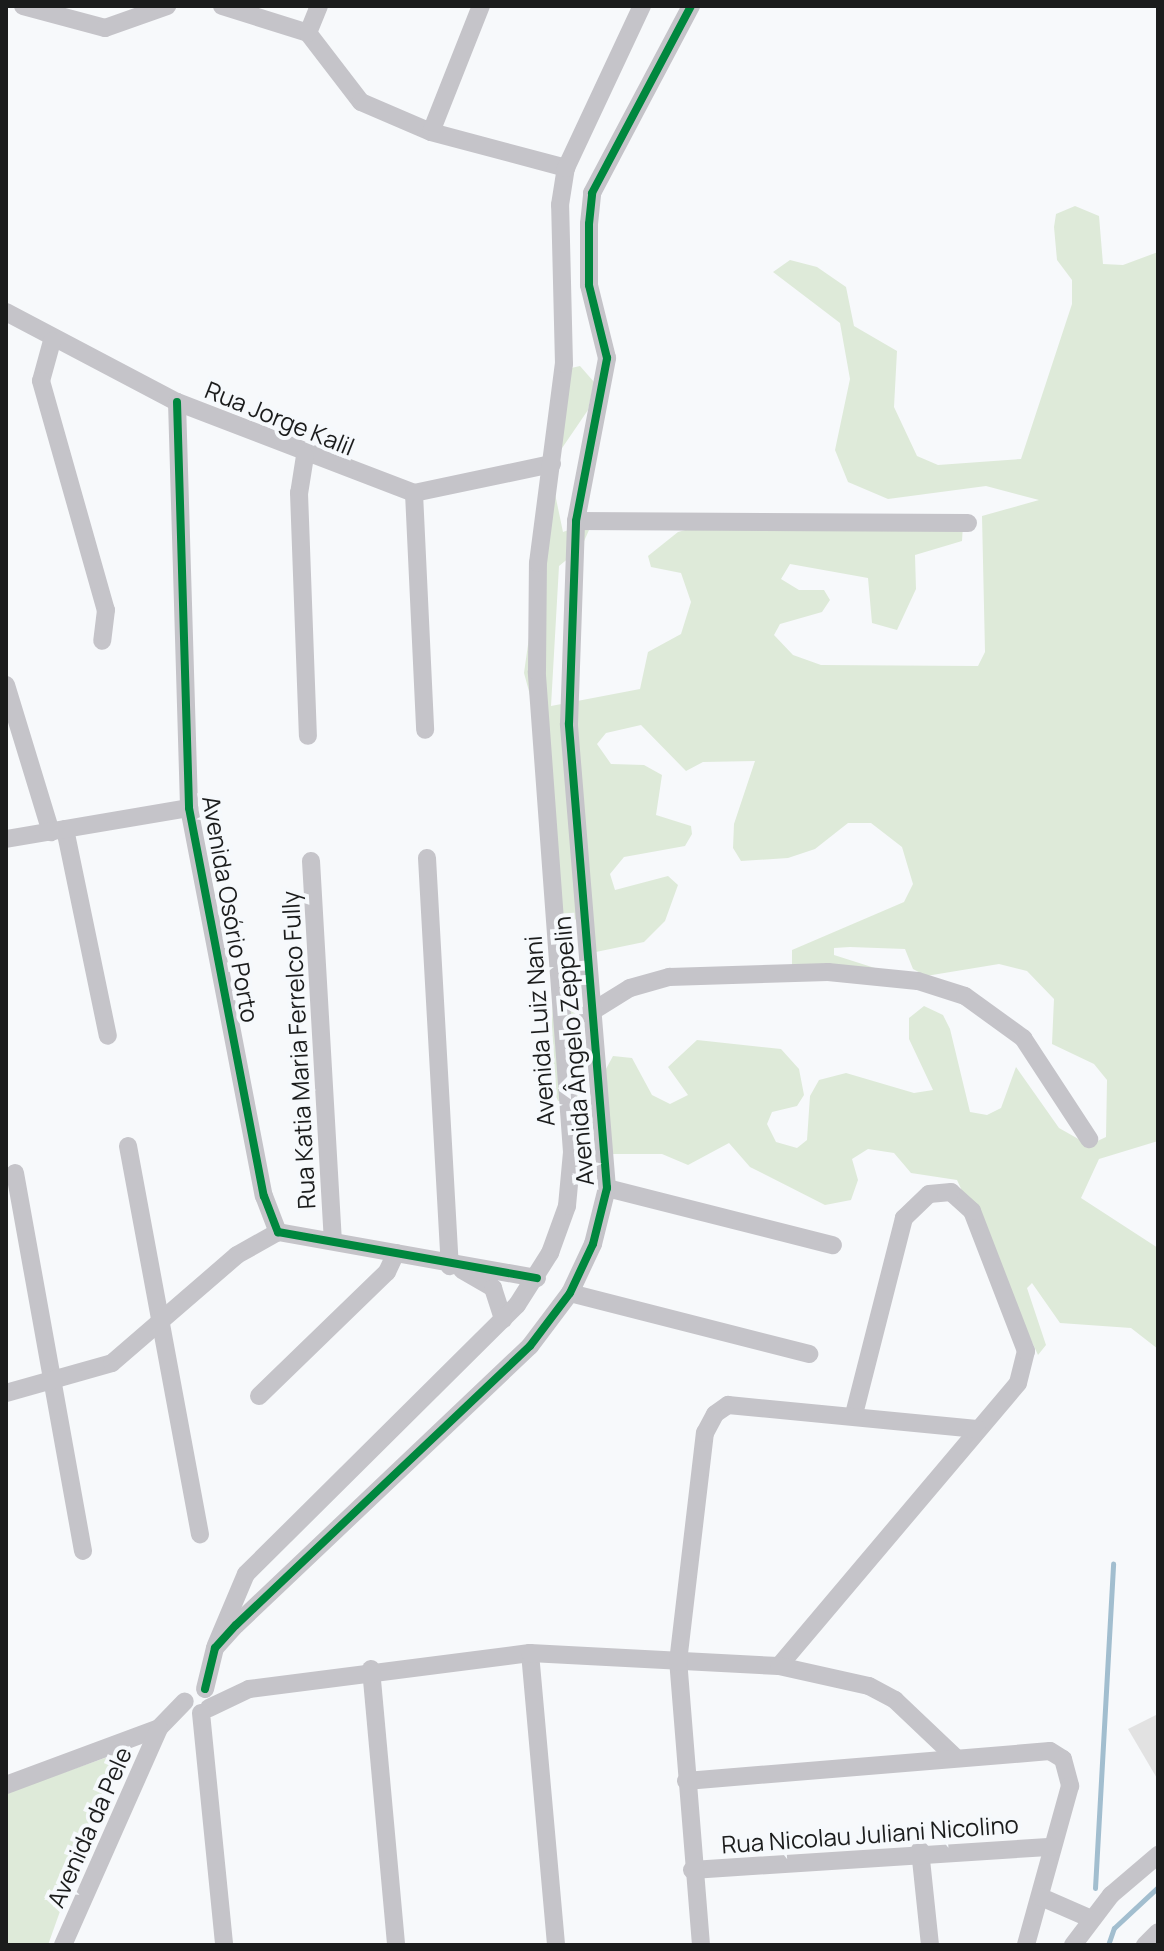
<!DOCTYPE html>
<html>
<head>
<meta charset="utf-8">
<style>
  body { margin:0 }
  #map { position:relative; width:1164px; height:1951px; overflow:hidden; background:#f7f9fb; font-family:Manrope,sans-serif }
  div>[style] { position:absolute }
  [style*='--x'] { left:calc(var(--x)*1px); top:calc(var(--y)*1px); width:calc(var(--w)*1px); rotate:calc(var(--a)*1deg) }
  .green>* { inset:0; background:#deead9 }
  .stream>* { height:5px; margin:-2.5px; padding:0 2.5px; transform-origin:2.5px; border-radius:2.5px; background:#a2becf }
  .building>* { inset:0; background:#e2e2e2 }
  .minor>* { height:18px; margin:-9px; padding:0 9px; transform-origin:9px; border-radius:9px; background:#c5c4c9 }
  .cycleway>* { height:8px; margin:-4px; padding:0 4px; transform-origin:4px; border-radius:4px; background:#00873e }
  span { translate:-50% -50%; white-space:nowrap; text-align:center; line-height:1.15; -webkit-text-stroke:8px #f6f9fc; paint-order:stroke }
  .street-label { font-size:24px; color:#1b1c1c }
  .frame { position:absolute; inset:0; border:8px solid #1b1c1c; pointer-events:none }
</style>
</head>
<body>
<div id="map">
  <div class="green">
    <div style="clip-path:polygon(1075px 206px,1099px 216px,1103px 264px,1123px 265px,1158px 252px,1158px 1141px,1099px 1159px,1081px 1198px,1158px 1248px,1158px 1349px,1131px 1328px,1060px 1323px,1032px 1283px,1027px 1288px,1046px 1345px,1038px 1355px,957px 1180px,911px 1173px,894px 1153px,868px 1149px,852px 1159px,858px 1180px,851px 1200px,825px 1205px,750px 1167px,729px 1143px,688px 1165px,662px 1154px,611px 1154px,600px 1080px,613px 1056px,632px 1058px,652px 1095px,670px 1104px,688px 1095px,668px 1067px,697px 1040px,781px 1049px,799px 1069px,804px 1095px,797px 1106px,772px 1112px,767px 1124px,776px 1142px,797px 1148px,807px 1140px,810px 1096px,819px 1080px,846px 1073px,914px 1093px,933px 1090px,909px 1039px,909px 1018px,924px 1006px,943px 1015px,950px 1029px,970px 1112px,987px 1115px,1001px 1108px,1016px 1067px,1059px 1128px,1089px 1145px,1106px 1137px,1107px 1080px,1094px 1064px,1052px 1044px,1054px 999px,1027px 971px,999px 964px,926px 976px,913px 969px,905px 949px,850px 947px,834px 948px,834px 955px,878px 969px,792px 965px,792px 950px,904px 902px,913px 884px,902px 847px,871px 823px,848px 823px,815px 849px,788px 858px,741px 861px,733px 848px,734px 824px,755px 761px,703px 762px,686px 771px,641px 725px,606px 733px,597px 744px,611px 764px,644px 765px,662px 775px,656px 815px,691px 826px,692px 834px,685px 846px,624px 857px,610px 874px,615px 890px,668px 876px,678px 885px,665px 921px,644px 942px,591px 953px,582px 917px,568px 922px,569px 981px,586px 1069px,578px 1103px,558px 1101px,549px 1078px,553px 1001px,534px 710px,524px 673px,567px 369px,580px 366px,594px 382px,588px 410px,558px 454px,554px 489px,563px 532px,585px 524px,589px 530px,581px 548px,559px 566px,551px 706px,640px 689px,648px 652px,681px 634px,691px 602px,681px 573px,651px 567px,648px 556px,678px 532px,700px 526px,963px 525px,962px 541px,915px 555px,916px 589px,897px 630px,872px 623px,868px 578px,790px 564px,781px 579px,799px 590px,824px 590px,830px 600px,822px 612px,780px 624px,774px 635px,793px 655px,821px 665px,978px 666px,985px 652px,982px 516px,1039px 500px,986px 486px,888px 499px,848px 482px,835px 450px,850px 379px,840px 323px,773px 272px,790px 260px,817px 267px,846px 287px,854px 326px,897px 351px,894px 407px,917px 456px,938px 465px,1021px 459px,1072px 304px,1072px 280px,1057px 260px,1054px 227px,1056px 214px)"></div>
    <div style="clip-path:polygon(116px 1754px,48px 1945px,6px 1945px,6px 1793px)"></div>
  </div>
  <div class="stream">
    <div style="--x:1095;--y:1888;--w:325;--a:-86.8"></div>
    <div style="--x:1108;--y:1945;--w:18;--a:-71"></div>
    <div style="--x:1114;--y:1928;--w:60;--a:-43"></div>
  </div>
  <div class="building">
    <div style="clip-path:polygon(1158px 1714px,1158px 1780px,1128px 1729px)"></div>
  </div>
  <div class="minor">
    <div style="--x:23;--y:6;--w:85;--a:15"></div>
    <div style="--x:105;--y:28;--w:66;--a:-19.5"></div>
    <div style="--x:222;--y:6;--w:90;--a:17.4"></div>
    <div style="--x:308;--y:33;--w:87;--a:52.5"></div>
    <div style="--x:361;--y:102;--w:76;--a:23.2"></div>
    <div style="--x:431;--y:132;--w:140;--a:14.9"></div>
    <div style="--x:308;--y:33;--w:29;--a:-68"></div>
    <div style="--x:431;--y:132;--w:136;--a:-68.4"></div>
    <div style="--x:6;--y:312;--w:193;--a:27.8"></div>
    <div style="--x:177;--y:402;--w:254;--a:21"></div>
    <div style="--x:414;--y:493;--w:141;--a:-11.9"></div>
    <div style="--x:52;--y:341;--w:41;--a:105.4"></div>
    <div style="--x:41;--y:381;--w:238;--a:74.2"></div>
    <div style="--x:106;--y:610;--w:31;--a:97"></div>
    <div style="--x:177;--y:402;--w:406;--a:88.3"></div>
    <div style="--x:189;--y:808;--w:395;--a:79.1"></div>
    <div style="--x:264;--y:1196;--w:39;--a:69"></div>
    <div style="--x:278;--y:1232;--w:263;--a:10.1"></div>
    <div style="--x:305;--y:456;--w:37;--a:99"></div>
    <div style="--x:299;--y:493;--w:243;--a:87.9"></div>
    <div style="--x:414;--y:493;--w:237;--a:87.3"></div>
    <div style="--x:576;--y:521;--w:392;--a:0.3"></div>
    <div style="--x:6;--y:685;--w:154;--a:73"></div>
    <div style="--x:65;--y:829;--w:211;--a:78.3"></div>
    <div style="--x:6;--y:839;--w:186;--a:-9.6"></div>
    <div style="--x:427;--y:858;--w:409;--a:86.8"></div>
    <div style="--x:311;--y:861;--w:377;--a:86.7"></div>
    <div style="--x:588;--y:1014;--w:49;--a:-31.8"></div>
    <div style="--x:630;--y:988;--w:41;--a:-15.8"></div>
    <div style="--x:669;--y:977;--w:159;--a:-1.8"></div>
    <div style="--x:828;--y:972;--w:90;--a:5.7"></div>
    <div style="--x:918;--y:981;--w:49;--a:17.7"></div>
    <div style="--x:965;--y:996;--w:72;--a:35.9"></div>
    <div style="--x:1023;--y:1038;--w:121;--a:56.8"></div>
    <div style="--x:128;--y:1146;--w:395;--a:79.5"></div>
    <div style="--x:15;--y:1173;--w:384;--a:79.8"></div>
    <div style="--x:607;--y:1188;--w:233;--a:14.2"></div>
    <div style="--x:462;--y:1270;--w:36;--a:30"></div>
    <div style="--x:493;--y:1288;--w:33;--a:72"></div>
    <div style="--x:570;--y:1293;--w:247;--a:14.3"></div>
    <div style="--x:6;--y:1393;--w:110;--a:-15.8"></div>
    <div style="--x:112;--y:1363;--w:165;--a:-40.8"></div>
    <div style="--x:237;--y:1255;--w:47;--a:-29.3"></div>
    <div style="--x:259;--y:1396;--w:178;--a:-44.1"></div>
    <div style="--x:387;--y:1272;--w:21;--a:-65"></div>
    <div style="--x:216;--y:1645;--w:77;--a:-67.1"></div>
    <div style="--x:246;--y:1574;--w:382;--a:-44.8"></div>
    <div style="--x:517;--y:1305;--w:62;--a:-57.6"></div>
    <div style="--x:550;--y:1253;--w:50;--a:-70.1"></div>
    <div style="--x:567;--y:1206;--w:54;--a:-84.7"></div>
    <div style="--x:572;--y:1152;--w:482;--a:-94.2"></div>
    <div style="--x:537;--y:671;--w:108;--a:-89.5"></div>
    <div style="--x:538;--y:563;--w:201;--a:-82.6"></div>
    <div style="--x:564;--y:364;--w:159;--a:-91.4"></div>
    <div style="--x:560;--y:205;--w:37;--a:-81"></div>
    <div style="--x:566;--y:168;--w:179;--a:-64.9"></div>
    <div style="--x:530;--y:1653;--w:293;--a:84.9"></div>
    <div style="--x:779;--y:1666;--w:370;--a:-49.8"></div>
    <div style="--x:1018;--y:1383;--w:33;--a:-76"></div>
    <div style="--x:1026;--y:1351;--w:150;--a:-111.1"></div>
    <div style="--x:972;--y:1211;--w:28;--a:-138"></div>
    <div style="--x:951;--y:1192;--w:22;--a:175"></div>
    <div style="--x:929;--y:1194;--w:35;--a:136"></div>
    <div style="--x:904;--y:1218;--w:202;--a:104.3"></div>
    <div style="--x:371;--y:1669;--w:277;--a:84.8"></div>
    <div style="--x:205;--y:1689;--w:42;--a:-76.3"></div>
    <div style="--x:215;--y:1648;--w:31;--a:-48"></div>
    <div style="--x:236;--y:1625;--w:405;--a:-43.5"></div>
    <div style="--x:530;--y:1346;--w:66;--a:-53"></div>
    <div style="--x:570;--y:1293;--w:54;--a:-64.9"></div>
    <div style="--x:593;--y:1244;--w:58;--a:-76"></div>
    <div style="--x:607;--y:1188;--w:466;--a:-94.7"></div>
    <div style="--x:569;--y:724;--w:203;--a:-88"></div>
    <div style="--x:576;--y:521;--w:166;--a:-79.2"></div>
    <div style="--x:607;--y:358;--w:75;--a:-103.9"></div>
    <div style="--x:589;--y:285;--w:61;--a:-90"></div>
    <div style="--x:589;--y:224;--w:31;--a:-84"></div>
    <div style="--x:592;--y:193;--w:212;--a:-62.1"></div>
    <div style="--x:209;--y:1708;--w:44;--a:-25.4"></div>
    <div style="--x:249;--y:1689;--w:283;--a:-7.3"></div>
    <div style="--x:530;--y:1653;--w:249;--a:3"></div>
    <div style="--x:779;--y:1666;--w:92;--a:12.5"></div>
    <div style="--x:869;--y:1686;--w:30;--a:28"></div>
    <div style="--x:895;--y:1700;--w:81;--a:43.5"></div>
    <div style="--x:201;--y:1713;--w:233;--a:84.3"></div>
    <div style="--x:686;--y:1781;--w:365;--a:-4.7"></div>
    <div style="--x:1050;--y:1751;--w:15;--a:32"></div>
    <div style="--x:1063;--y:1759;--w:28;--a:75"></div>
    <div style="--x:1070;--y:1786;--w:165;--a:105.5"></div>
    <div style="--x:6;--y:1785;--w:163;--a:-20.4"></div>
    <div style="--x:159;--y:1728;--w:37;--a:-46"></div>
    <div style="--x:920;--y:1850;--w:96;--a:84"></div>
    <div style="--x:692;--y:1870;--w:361;--a:-3.7"></div>
    <div style="--x:1041;--y:1897;--w:55;--a:23.7"></div>
    <div style="--x:63;--y:1945;--w:237;--a:-66.1"></div>
    <div style="--x:701;--y:1945;--w:284;--a:-94.6"></div>
    <div style="--x:678;--y:1662;--w:231;--a:-83.3"></div>
    <div style="--x:705;--y:1433;--w:21;--a:-62"></div>
    <div style="--x:715;--y:1414;--w:16;--a:-35"></div>
    <div style="--x:728;--y:1405;--w:250;--a:5.5"></div>
    <div style="--x:1073;--y:1945;--w:63;--a:-52.8"></div>
    <div style="--x:1111;--y:1895;--w:62;--a:-40.4"></div>
    <div style="--x:1145;--y:1945;--w:18;--a:-45"></div>
  </div>
  <div class="cycleway">
    <div style="--x:177;--y:402;--w:406;--a:88.3"></div>
    <div style="--x:189;--y:808;--w:395;--a:79.1"></div>
    <div style="--x:264;--y:1196;--w:39;--a:69"></div>
    <div style="--x:278;--y:1232;--w:263;--a:10.1"></div>
    <div style="--x:205;--y:1689;--w:42;--a:-76.3"></div>
    <div style="--x:215;--y:1648;--w:31;--a:-48"></div>
    <div style="--x:236;--y:1625;--w:405;--a:-43.5"></div>
    <div style="--x:530;--y:1346;--w:66;--a:-53"></div>
    <div style="--x:570;--y:1293;--w:54;--a:-64.9"></div>
    <div style="--x:593;--y:1244;--w:58;--a:-76"></div>
    <div style="--x:607;--y:1188;--w:466;--a:-94.7"></div>
    <div style="--x:569;--y:724;--w:203;--a:-88"></div>
    <div style="--x:576;--y:521;--w:166;--a:-79.2"></div>
    <div style="--x:607;--y:358;--w:75;--a:-103.9"></div>
    <div style="--x:589;--y:285;--w:61;--a:-90"></div>
    <div style="--x:589;--y:224;--w:31;--a:-84"></div>
    <div style="--x:592;--y:193;--w:212;--a:-62.1"></div>
  </div>
  <div class="street-label">
    <span style="left:280px;top:418px;rotate:22deg">Rua Jorge Kalil</span>
    <span style="left:231px;top:909px;rotate:80deg">Avenida Osório Porto</span>
    <span style="left:539px;top:1031px;rotate:-94deg">Avenida Luiz Nani</span>
    <span style="left:298px;top:1050px;rotate:-93deg">Rua Katia Maria Ferrelco Fully</span>
    <span style="left:573px;top:1051px;rotate:-95deg">Avenida Ângelo Zeppelin</span>
    <span style="left:89px;top:1827px;rotate:-66deg">Avenida da Pele</span>
    <span style="left:870px;top:1834px;rotate:-4deg">Rua Nicolau Juliani Nicolino</span>
  </div>
  <div class="frame"></div>
</div>
</body>
</html>
